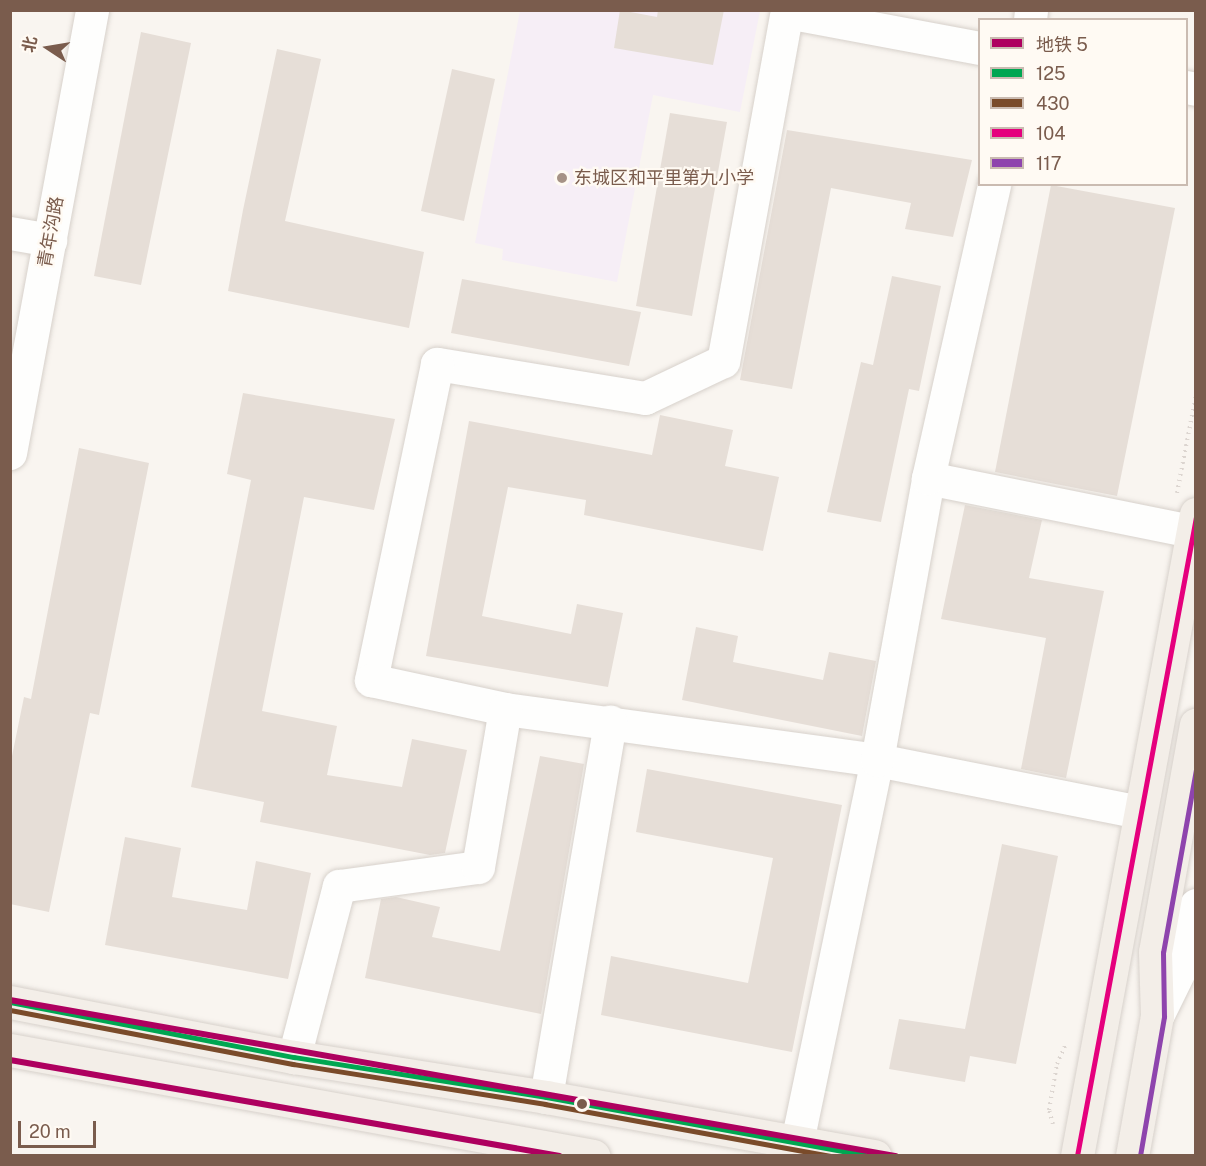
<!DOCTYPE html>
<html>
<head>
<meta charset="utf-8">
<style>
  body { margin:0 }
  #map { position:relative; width:1206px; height:1166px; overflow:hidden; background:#f9f5f0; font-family:"Public Sans","Noto Sans SC",sans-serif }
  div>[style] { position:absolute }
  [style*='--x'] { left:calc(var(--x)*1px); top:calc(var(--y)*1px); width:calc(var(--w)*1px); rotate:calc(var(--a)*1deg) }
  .education>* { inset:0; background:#f6eef6 }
  .building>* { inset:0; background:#e6ded7 }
  .path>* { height:4px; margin-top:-2px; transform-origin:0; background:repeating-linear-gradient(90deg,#dcd5d0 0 1.5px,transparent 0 6px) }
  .roads { filter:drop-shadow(0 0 2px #d7d1cb) drop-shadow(0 0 2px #d7d1cb) }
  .minor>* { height:33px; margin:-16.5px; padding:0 16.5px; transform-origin:16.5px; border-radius:16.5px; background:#fefefd }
  .major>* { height:33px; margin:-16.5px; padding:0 16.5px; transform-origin:16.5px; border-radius:16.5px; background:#f3eee8 }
  .bus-1>* { height:4.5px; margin:-2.25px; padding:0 2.25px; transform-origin:2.25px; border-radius:2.25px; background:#00a651 }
  .bus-2>* { height:4.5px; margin:-2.25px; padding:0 2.25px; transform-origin:2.25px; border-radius:2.25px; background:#7a4b2a }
  .bus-3>* { height:4.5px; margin:-2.25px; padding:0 2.25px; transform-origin:2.25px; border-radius:2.25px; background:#e5007d }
  .bus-4>* { height:4.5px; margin:-2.25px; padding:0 2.25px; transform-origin:2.25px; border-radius:2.25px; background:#8e44ad }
  .metro-1>* { height:6px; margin:-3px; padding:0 3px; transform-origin:3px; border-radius:3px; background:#ae005f }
  .dots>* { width:16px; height:16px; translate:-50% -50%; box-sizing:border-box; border:3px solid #fffaf3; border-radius:50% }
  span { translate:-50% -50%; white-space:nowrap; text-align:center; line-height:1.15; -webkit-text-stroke:4.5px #fffaf3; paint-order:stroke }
  .poi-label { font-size:18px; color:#7a5c4d }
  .left { translate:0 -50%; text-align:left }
  .street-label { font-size:18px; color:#7a5c4d }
  .frame { position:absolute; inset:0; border:12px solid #7a5c4d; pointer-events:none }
  .legend { position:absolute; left:978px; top:18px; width:210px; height:168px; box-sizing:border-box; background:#fffaf3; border:2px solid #cabbb1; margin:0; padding:8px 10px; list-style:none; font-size:18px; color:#7a5c4d }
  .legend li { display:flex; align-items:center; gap:12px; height:30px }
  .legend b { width:30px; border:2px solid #cabbb1 }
  .north { position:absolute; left:18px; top:18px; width:60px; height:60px; -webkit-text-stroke:4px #fffaf3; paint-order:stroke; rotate:282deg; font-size:16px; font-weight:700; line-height:24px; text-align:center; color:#7a5c4d }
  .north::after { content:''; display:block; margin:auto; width:21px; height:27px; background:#7a5c4d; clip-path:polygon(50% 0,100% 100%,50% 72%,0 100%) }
  .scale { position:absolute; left:18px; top:1121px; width:78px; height:27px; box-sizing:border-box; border:3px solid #7a5c4d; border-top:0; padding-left:8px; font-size:18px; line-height:21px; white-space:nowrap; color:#7a5c4d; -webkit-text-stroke:4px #fffaf3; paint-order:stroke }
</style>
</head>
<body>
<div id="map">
  <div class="education">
    <div style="clip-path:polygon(520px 11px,760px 11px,740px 112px,653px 95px,617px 282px,502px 260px,503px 249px,475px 243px)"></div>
  </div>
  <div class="building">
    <div style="clip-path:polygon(620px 10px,657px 17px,658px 10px,724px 10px,713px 65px,614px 48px)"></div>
    <div style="clip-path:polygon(141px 32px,191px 43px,141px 285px,94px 276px)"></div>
    <div style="clip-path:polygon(277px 49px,321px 59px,285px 221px,424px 252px,409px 328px,228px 291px,243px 210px)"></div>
    <div style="clip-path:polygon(452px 69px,495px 79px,464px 221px,421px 211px)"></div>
    <div style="clip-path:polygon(670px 113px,727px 122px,692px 316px,636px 306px)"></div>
    <div style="clip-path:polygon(787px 130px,972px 160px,953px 237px,905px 229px,911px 203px,831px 188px,792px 389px,740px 380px)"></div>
    <div style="clip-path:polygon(1051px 185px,1175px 208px,1117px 496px,995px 472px)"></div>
    <div style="clip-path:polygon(892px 276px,941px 286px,919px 391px,909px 389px,881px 522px,827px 512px,861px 362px,873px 365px)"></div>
    <div style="clip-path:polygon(462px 279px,641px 312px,629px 366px,451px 333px)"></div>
    <div style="clip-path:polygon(243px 393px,395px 419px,374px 510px,304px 497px,262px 711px,337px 726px,327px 775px,402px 787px,412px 739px,467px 750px,445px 853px,430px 855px,260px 822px,264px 802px,191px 787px,251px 480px,227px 474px)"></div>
    <div style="clip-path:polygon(660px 415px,733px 430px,725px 466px,779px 477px,763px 551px,584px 515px,586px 500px,508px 487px,482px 616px,571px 634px,577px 604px,623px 613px,608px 687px,426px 656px,469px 421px,652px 455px)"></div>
    <div style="clip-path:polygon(79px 448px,149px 463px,99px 715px,90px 713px,49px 912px,10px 904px,10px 766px,24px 697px,31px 699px)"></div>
    <div style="clip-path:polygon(965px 505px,1042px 520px,1029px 578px,1104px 591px,1066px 778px,1021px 769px,1046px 638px,941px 619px)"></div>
    <div style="clip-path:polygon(696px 627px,738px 636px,733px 662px,823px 680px,829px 652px,876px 661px,862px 736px,682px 700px)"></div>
    <div style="clip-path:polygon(540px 756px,584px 764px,541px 1014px,365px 978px,381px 899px,396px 897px,440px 907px,432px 937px,500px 951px)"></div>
    <div style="clip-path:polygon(647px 769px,842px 805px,792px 1052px,601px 1015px,611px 956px,748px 983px,773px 858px,636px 832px)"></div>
    <div style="clip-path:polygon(125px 837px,181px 848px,172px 897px,247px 910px,256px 861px,311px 873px,288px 979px,105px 945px)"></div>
    <div style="clip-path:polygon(1002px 844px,1058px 856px,1016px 1064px,970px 1056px,965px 1082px,889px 1069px,899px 1019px,965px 1029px)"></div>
  </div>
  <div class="path">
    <div style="--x:1177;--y:493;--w:101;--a:-79.1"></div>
    <div style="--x:1053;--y:1124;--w:15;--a:-106"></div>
    <div style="--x:1049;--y:1110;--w:47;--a:-80.1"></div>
    <div style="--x:1057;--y:1064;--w:22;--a:-66"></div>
  </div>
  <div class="roads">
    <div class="minor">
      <div style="--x:787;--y:10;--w:357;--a:100.3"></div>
      <div style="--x:723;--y:361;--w:86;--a:154.6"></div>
      <div style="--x:645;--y:398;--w:211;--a:-170.7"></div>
      <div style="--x:437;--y:364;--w:323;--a:101.8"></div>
      <div style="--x:371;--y:680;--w:137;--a:12.2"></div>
      <div style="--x:505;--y:709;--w:375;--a:7.8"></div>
      <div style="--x:877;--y:760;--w:268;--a:11.2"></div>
      <div style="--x:787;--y:12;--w:196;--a:10.6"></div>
      <div style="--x:1030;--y:20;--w:10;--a:-84"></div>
      <div style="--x:1186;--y:87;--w:10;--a:11"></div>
      <div style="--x:10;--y:233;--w:41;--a:9.9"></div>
      <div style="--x:10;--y:453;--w:451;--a:-79.5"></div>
      <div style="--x:928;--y:478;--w:269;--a:11.4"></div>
      <div style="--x:1157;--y:1016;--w:66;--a:-63.8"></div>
      <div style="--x:1186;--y:957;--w:53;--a:-79.1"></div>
      <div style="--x:294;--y:1057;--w:177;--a:-75.3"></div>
      <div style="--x:339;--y:886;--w:140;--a:-7.8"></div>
      <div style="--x:478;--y:867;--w:160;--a:-80.3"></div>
      <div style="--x:546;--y:1097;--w:381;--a:-80.3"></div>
      <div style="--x:797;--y:1142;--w:390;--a:-78.2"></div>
      <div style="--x:877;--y:760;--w:287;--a:-79.7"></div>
      <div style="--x:928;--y:478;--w:301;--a:-77.3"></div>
    </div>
    <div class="major">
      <div style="--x:10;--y:1002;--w:289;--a:11"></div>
      <div style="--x:294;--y:1057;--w:255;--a:9"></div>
      <div style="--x:546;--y:1097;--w:334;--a:10.2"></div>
      <div style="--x:10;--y:1050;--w:593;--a:10.3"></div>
      <div style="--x:1077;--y:1156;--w:653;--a:-79.5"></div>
      <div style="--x:1132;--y:1156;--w:142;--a:-79.9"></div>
      <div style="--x:1157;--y:1016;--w:64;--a:-91.8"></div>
      <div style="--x:1155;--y:952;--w:231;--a:-79.8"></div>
    </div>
  </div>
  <div class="bus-1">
    <div style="--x:10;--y:1002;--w:289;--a:11"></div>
    <div style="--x:294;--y:1057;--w:255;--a:9"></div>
    <div style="--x:546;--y:1097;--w:331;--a:10.3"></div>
  </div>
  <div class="bus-2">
    <div style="--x:10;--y:1010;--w:288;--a:10.8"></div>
    <div style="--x:293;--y:1064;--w:255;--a:9"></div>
    <div style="--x:545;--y:1104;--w:290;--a:10.3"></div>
  </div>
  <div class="bus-3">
    <div style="--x:1077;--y:1156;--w:650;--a:-79.45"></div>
  </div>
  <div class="bus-4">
    <div style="--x:1140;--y:1156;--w:141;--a:-80.2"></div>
    <div style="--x:1164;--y:1017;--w:64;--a:-90.9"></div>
    <div style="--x:1163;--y:953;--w:186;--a:-79.8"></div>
  </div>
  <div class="metro-1">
    <div style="--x:10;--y:1000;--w:900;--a:9.99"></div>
    <div style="--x:10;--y:1060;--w:558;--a:9.9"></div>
  </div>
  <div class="dots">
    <div style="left:562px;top:178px;background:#a69286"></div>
    <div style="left:582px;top:1104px;background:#7a5c4d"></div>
  </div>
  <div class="poi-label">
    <span class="left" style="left:574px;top:178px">东城区和平里第九小学</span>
  </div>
  <div class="street-label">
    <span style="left:51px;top:232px;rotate:-80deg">青年沟路</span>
  </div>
  <div class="frame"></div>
  <ul class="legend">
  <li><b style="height:8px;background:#ae005f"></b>地铁 5</li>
  <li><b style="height:8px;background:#00a651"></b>125</li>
  <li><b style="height:8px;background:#7a4b2a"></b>430</li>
  <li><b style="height:8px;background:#e5007d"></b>104</li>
  <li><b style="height:8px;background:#8e44ad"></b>117</li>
  </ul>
  <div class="north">北</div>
  <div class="scale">20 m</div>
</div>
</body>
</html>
